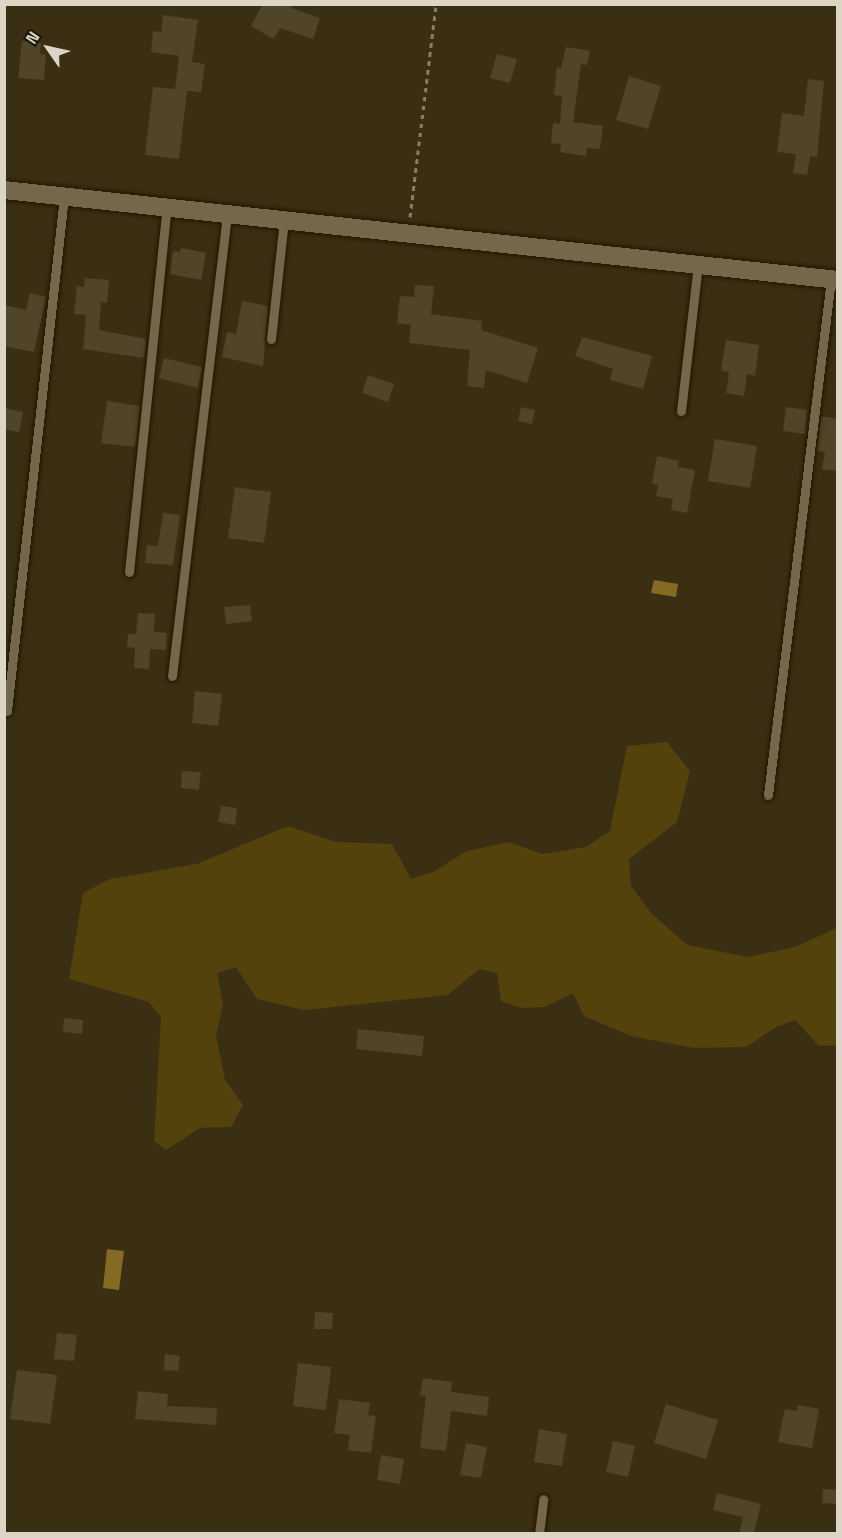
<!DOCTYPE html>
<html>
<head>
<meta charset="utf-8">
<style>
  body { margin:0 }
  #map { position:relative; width:842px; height:1538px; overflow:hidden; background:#3a2f12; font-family:"Space Grotesk",sans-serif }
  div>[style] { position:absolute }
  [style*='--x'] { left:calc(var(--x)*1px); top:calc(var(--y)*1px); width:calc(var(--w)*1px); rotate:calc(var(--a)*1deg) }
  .green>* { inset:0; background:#54420c }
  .water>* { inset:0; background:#846a23 }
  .building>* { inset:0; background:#504528 }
  .path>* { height:3px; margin-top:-1.5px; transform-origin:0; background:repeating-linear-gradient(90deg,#887f68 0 4.5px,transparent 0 9px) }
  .roads { filter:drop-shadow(0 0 2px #211600) drop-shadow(0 0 2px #211600) }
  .service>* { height:9px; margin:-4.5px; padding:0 4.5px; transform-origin:4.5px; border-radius:4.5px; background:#74674a }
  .minor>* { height:18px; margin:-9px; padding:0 9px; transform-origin:9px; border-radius:9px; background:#74674a }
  span { translate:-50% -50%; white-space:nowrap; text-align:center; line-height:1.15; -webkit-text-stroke:4.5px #1d180c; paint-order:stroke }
  .frame { position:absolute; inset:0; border:6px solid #ddd6c6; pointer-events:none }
  .north { position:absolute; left:18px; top:18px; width:60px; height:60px; -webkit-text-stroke:4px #1d180c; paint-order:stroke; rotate:304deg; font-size:16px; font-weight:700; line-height:24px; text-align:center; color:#ddd6c6 }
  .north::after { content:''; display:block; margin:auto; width:21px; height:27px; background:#ddd6c6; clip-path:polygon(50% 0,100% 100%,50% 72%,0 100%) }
</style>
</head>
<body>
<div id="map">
  <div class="green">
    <div style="clip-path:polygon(667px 742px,690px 771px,677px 822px,629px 859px,631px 886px,651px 913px,687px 945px,748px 957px,795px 947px,837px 928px,837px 1045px,819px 1046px,795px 1020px,776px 1027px,746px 1047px,694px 1048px,631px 1036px,584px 1016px,573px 993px,545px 1007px,521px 1008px,501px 1001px,497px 973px,479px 969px,448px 995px,304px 1010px,257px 999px,236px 967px,217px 973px,223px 1005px,216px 1035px,225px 1080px,243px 1105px,231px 1127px,200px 1128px,166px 1150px,154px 1141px,161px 1017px,149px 1002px,69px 979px,83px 893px,110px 879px,197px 864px,288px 826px,336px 842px,392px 844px,411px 879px,433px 872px,467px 851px,509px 842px,542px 854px,586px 847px,610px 831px,627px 746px)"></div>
  </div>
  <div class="water">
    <div style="clip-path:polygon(654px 580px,678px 584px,676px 597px,651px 593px)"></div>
    <div style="clip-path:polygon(107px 1249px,124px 1251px,119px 1290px,103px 1288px)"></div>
  </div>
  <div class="building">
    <div style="clip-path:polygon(263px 4px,293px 4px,291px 8px,320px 18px,313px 39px,280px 28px,274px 39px,251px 26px)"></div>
    <div style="clip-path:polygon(163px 15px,198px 20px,192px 62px,205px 64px,201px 92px,187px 91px,179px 159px,145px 155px,153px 87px,175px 89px,179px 56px,151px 52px,153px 31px,161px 32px)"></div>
    <div style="clip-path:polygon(22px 41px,41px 43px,40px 54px,46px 55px,44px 80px,18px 78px)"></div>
    <div style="clip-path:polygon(566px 47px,590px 51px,587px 65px,581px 64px,573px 122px,603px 126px,600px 149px,587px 148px,586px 156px,560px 152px,561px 144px,551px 143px,553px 123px,560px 124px,562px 96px,554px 95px,557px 67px,561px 68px)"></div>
    <div style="clip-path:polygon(497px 54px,517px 59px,510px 83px,490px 78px)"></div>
    <div style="clip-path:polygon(629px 76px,661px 86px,648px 129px,616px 120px)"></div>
    <div style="clip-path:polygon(808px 79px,824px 81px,817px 157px,810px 156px,807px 175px,793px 173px,796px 154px,777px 152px,782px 113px,804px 116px)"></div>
    <div style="clip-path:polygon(181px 248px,206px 253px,201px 280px,170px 274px,173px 251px,180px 252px)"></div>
    <div style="clip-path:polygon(85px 278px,109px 280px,107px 303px,101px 302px,99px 330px,146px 339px,144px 358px,83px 349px,86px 315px,74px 314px,77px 286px,84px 287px)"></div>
    <div style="clip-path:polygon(415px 285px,434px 286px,431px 314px,482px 321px,481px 330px,538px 348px,527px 383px,486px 370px,484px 388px,467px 386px,470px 350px,409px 343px,411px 325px,397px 323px,400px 296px,414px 297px)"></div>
    <div style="clip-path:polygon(30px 293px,46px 297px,34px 352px,4px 346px,4px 305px,26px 310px)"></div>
    <div style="clip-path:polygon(242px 301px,268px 306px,263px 366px,222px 357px,227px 332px,236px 334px)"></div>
    <div style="clip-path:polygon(582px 337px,652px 356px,643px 389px,610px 380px,613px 369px,575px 356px)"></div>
    <div style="clip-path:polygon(726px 340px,759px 345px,755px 376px,747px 374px,744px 396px,726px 393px,729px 372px,721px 371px)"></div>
    <div style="clip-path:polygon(164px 358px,202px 367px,198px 388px,159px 378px)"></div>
    <div style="clip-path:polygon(368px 375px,394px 384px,388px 402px,362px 393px)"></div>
    <div style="clip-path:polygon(107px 401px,140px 406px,135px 447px,101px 443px)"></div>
    <div style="clip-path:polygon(521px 407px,535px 410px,532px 424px,518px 421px)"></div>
    <div style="clip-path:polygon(786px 407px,807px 410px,805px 434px,783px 431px)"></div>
    <div style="clip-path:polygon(4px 408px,23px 412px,19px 432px,4px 429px)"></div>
    <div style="clip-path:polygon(821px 416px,837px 419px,837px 471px,822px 469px,825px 452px,817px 451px)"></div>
    <div style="clip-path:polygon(715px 439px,757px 446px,750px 488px,708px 481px)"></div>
    <div style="clip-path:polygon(657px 456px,679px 461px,678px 467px,695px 470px,687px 513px,671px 510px,673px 499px,656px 496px,658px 485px,652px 484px)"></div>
    <div style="clip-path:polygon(235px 487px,271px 492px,264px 543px,228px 538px)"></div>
    <div style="clip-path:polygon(163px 513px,180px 515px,173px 565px,145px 563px,147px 545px,158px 546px)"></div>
    <div style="clip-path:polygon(250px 605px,252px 621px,226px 624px,224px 607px)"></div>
    <div style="clip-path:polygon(138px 613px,155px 614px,154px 632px,167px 633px,166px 650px,150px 649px,149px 669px,134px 668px,135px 648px,127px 647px,128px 634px,136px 634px)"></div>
    <div style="clip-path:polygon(195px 691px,222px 694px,218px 726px,192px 723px)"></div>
    <div style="clip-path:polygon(182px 771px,201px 772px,199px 790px,181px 788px)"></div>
    <div style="clip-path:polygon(221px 806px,237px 808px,235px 825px,218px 822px)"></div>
    <div style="clip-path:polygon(64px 1018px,83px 1020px,82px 1034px,63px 1032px)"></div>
    <div style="clip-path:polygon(358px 1029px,424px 1036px,422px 1056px,356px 1049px)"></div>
    <div style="clip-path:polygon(315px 1312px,333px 1313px,332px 1329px,314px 1329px)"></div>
    <div style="clip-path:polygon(57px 1333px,77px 1335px,74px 1361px,54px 1359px)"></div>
    <div style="clip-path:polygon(165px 1354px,180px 1356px,178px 1371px,164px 1370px)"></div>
    <div style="clip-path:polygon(298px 1363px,331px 1367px,326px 1410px,293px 1406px)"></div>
    <div style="clip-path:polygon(17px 1370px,57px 1375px,50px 1424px,10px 1419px)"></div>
    <div style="clip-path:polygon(423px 1378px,452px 1382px,451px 1392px,489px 1397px,487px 1416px,451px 1411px,446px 1451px,420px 1448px,426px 1396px,420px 1395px)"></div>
    <div style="clip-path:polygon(138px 1391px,168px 1394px,167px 1406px,217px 1408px,216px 1425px,135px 1419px)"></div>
    <div style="clip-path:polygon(339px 1399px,370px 1403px,368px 1415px,376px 1416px,371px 1453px,348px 1450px,350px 1435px,334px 1433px)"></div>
    <div style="clip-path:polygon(666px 1404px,718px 1420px,706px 1459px,654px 1443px)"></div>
    <div style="clip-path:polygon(798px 1405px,819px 1409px,812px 1448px,778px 1442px,785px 1409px,797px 1411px)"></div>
    <div style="clip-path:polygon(539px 1429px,567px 1434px,562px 1466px,534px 1462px)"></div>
    <div style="clip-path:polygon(613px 1441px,635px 1446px,628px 1477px,606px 1472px)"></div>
    <div style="clip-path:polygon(466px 1443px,487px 1447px,481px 1478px,460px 1475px)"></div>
    <div style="clip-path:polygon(381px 1455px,404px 1459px,400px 1484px,377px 1480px)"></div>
    <div style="clip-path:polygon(823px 1489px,837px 1490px,837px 1504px,822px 1503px)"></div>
    <div style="clip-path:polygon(717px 1493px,761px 1504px,754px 1533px,739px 1533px,743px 1517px,713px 1510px)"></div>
  </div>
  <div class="path">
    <div style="--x:410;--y:217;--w:215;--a:-83"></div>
  </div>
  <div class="roads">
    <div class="service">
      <div style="--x:271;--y:339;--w:120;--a:-83.8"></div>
      <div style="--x:681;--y:411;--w:148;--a:-83.4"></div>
      <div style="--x:129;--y:572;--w:367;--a:-84.1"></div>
      <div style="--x:172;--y:676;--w:465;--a:-83.2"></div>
      <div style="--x:7;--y:711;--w:518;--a:-83.68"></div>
      <div style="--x:768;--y:795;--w:520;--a:-83.04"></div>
      <div style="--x:539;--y:1534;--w:35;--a:-83"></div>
    </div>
    <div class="minor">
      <div style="--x:4;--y:190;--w:839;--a:6.16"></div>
    </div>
  </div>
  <div class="frame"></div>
  <div class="north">N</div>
</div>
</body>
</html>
